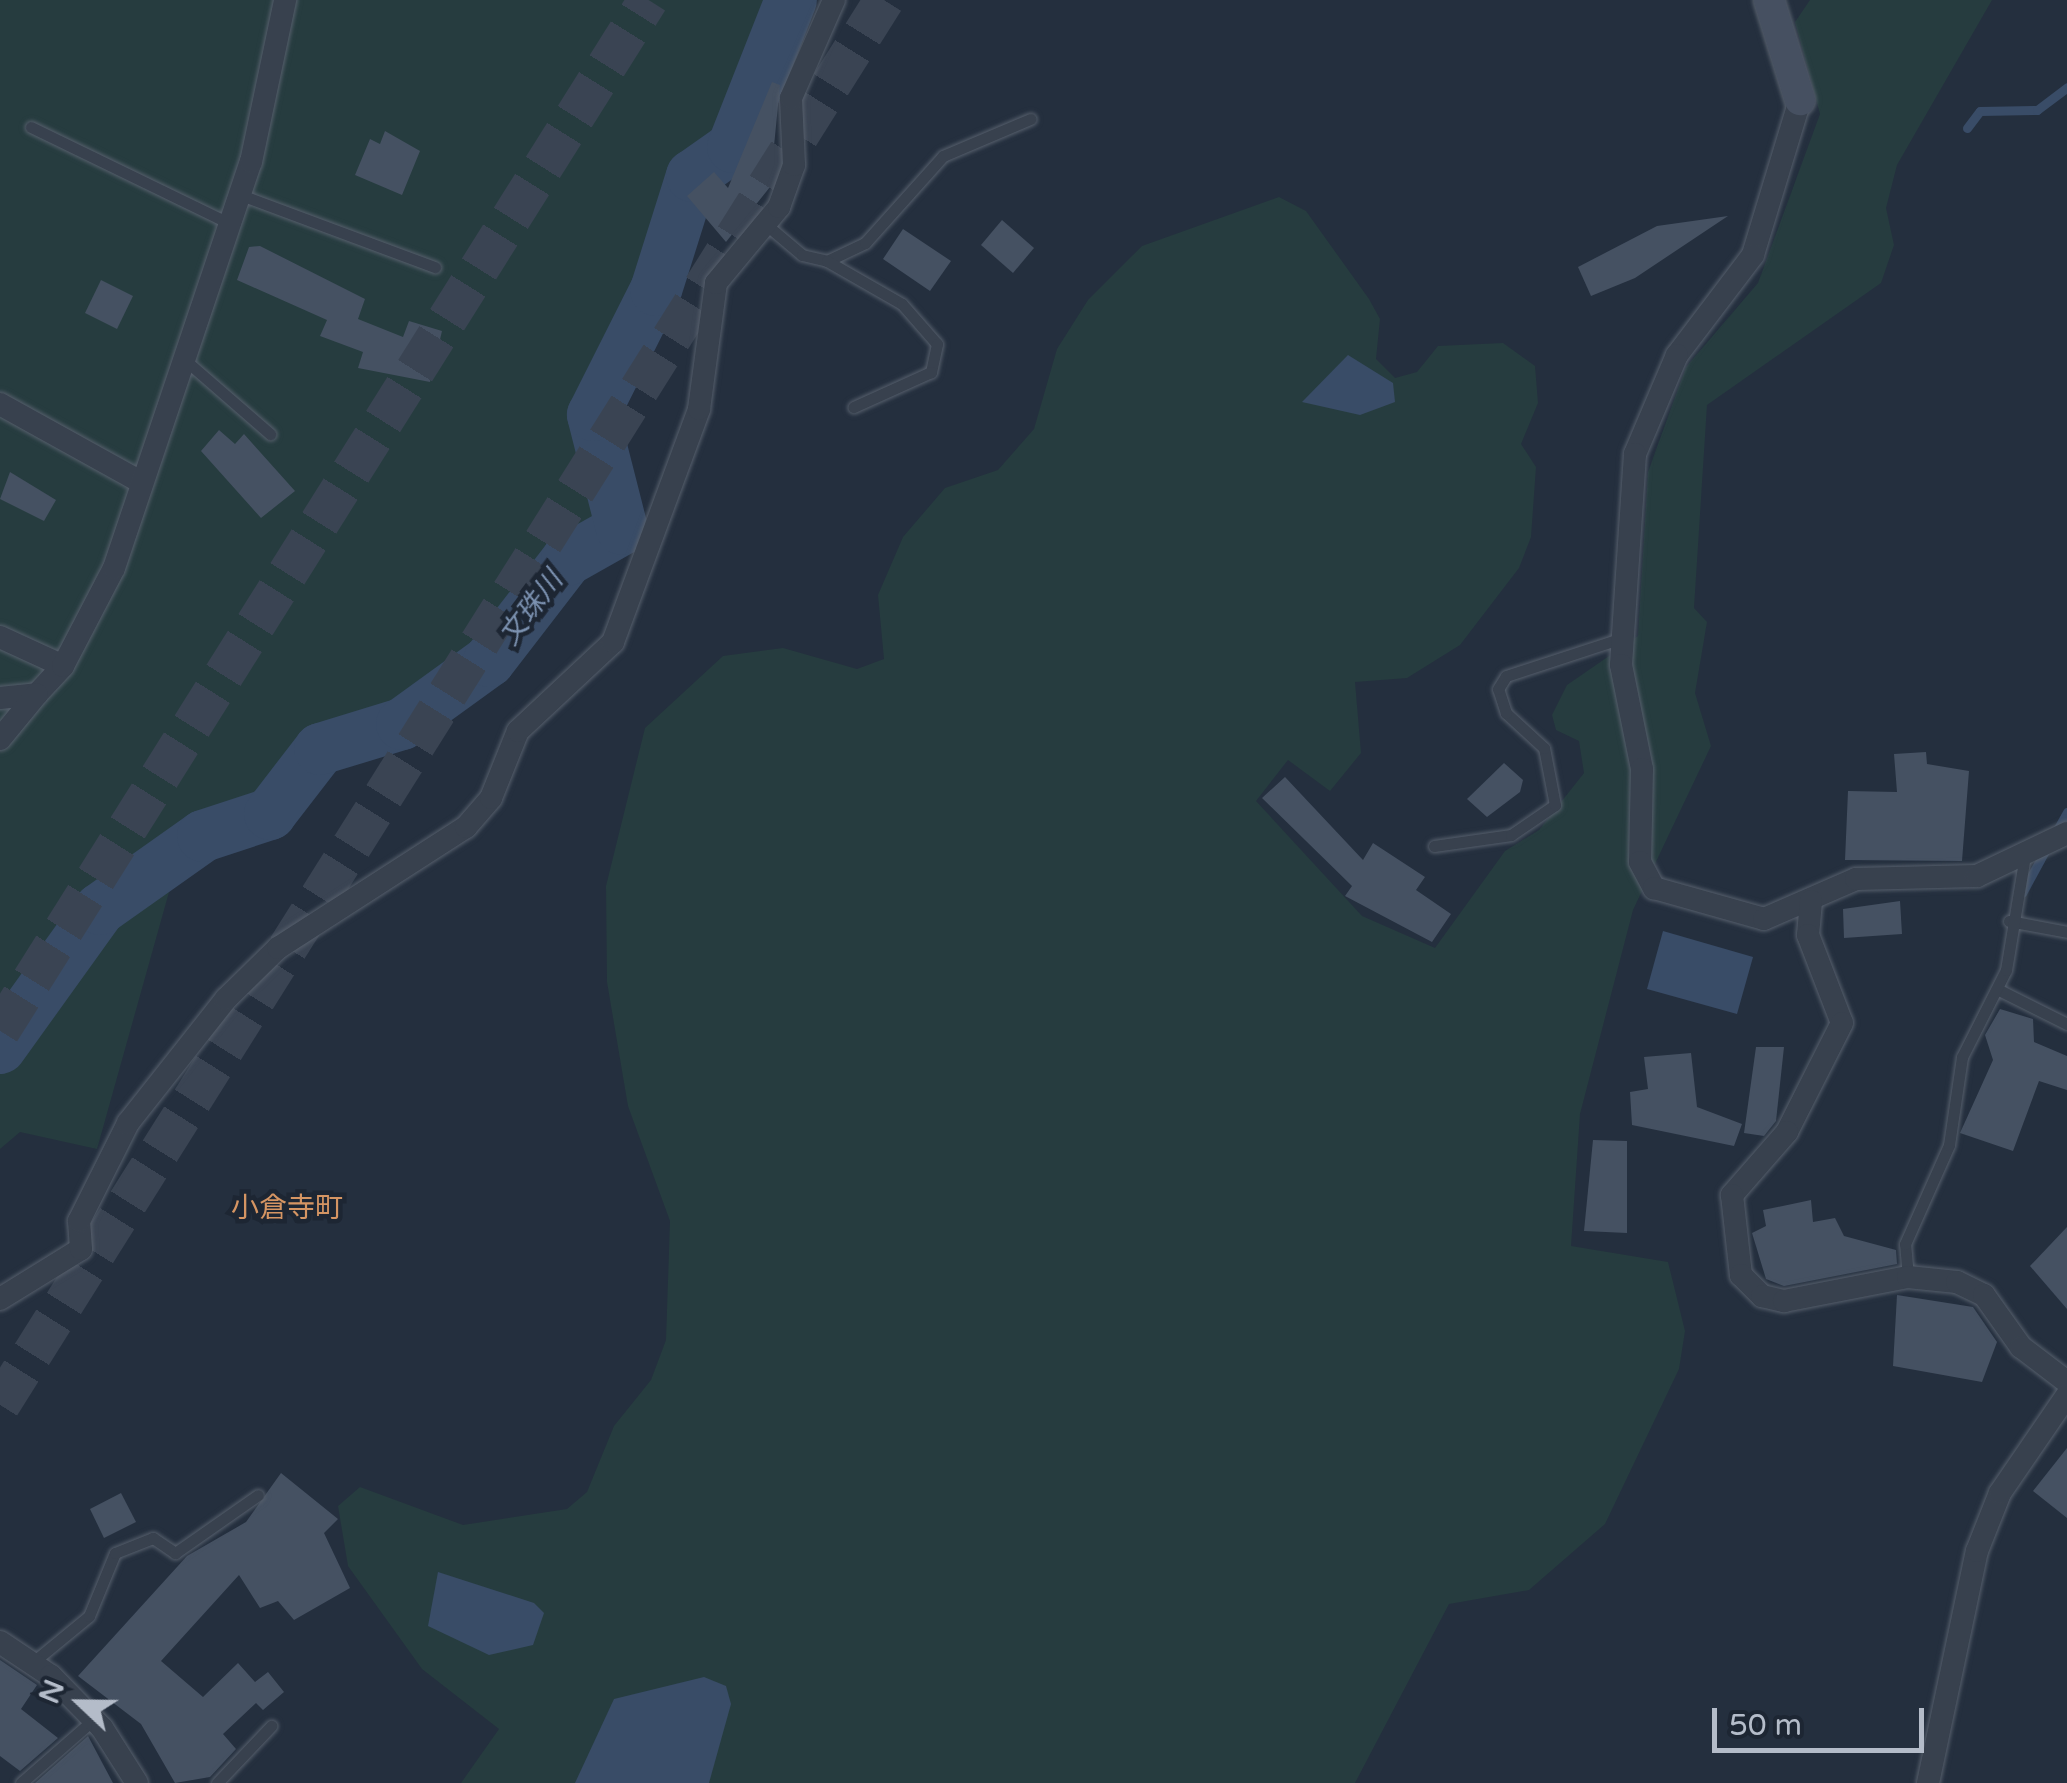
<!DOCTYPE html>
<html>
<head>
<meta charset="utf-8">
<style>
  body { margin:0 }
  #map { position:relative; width:2067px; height:1783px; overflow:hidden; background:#242f3e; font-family:"Varela Round","Noto Sans JP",sans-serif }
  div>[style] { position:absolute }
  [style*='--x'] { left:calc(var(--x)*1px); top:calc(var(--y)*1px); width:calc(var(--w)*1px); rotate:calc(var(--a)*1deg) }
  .green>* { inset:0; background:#263c3f }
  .water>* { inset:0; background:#394c67 }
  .stream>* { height:9px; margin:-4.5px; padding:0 4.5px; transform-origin:4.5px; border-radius:4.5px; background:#394c67 }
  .river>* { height:52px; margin:-26px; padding:0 26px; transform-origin:26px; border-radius:26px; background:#394c67 }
  .building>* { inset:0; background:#455162 }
  .highway-tunnel>* { height:40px; margin-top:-20px; transform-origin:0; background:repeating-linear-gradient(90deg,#3a4453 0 40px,transparent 0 60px) }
  .roads { filter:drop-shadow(0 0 2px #565f6c) drop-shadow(0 0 2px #565f6c) }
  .lane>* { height:11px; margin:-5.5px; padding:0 5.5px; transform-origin:5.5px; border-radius:5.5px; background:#38414e }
  .street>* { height:22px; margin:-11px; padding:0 11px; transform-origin:11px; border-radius:11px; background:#38414e }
  .secondary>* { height:30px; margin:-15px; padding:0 15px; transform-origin:15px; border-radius:15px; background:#465061 }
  span { translate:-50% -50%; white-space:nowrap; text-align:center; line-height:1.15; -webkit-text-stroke:9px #1d2633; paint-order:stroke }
  .water-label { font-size:28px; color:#7c92b1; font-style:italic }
  .neighbourhood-label { font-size:28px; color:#d59563 }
  .north { position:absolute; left:30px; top:1653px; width:100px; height:100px; -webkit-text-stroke:8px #1d2633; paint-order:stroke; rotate:292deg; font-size:28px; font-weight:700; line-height:40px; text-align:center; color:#b4bcc9 }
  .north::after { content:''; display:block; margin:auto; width:35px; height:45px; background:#b4bcc9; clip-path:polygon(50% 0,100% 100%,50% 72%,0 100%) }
  .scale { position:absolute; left:1712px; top:1708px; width:212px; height:45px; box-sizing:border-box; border:5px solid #b4bcc9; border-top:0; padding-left:12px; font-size:30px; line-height:35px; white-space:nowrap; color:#b4bcc9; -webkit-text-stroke:8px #1d2633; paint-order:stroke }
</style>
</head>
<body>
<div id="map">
  <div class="green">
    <div style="clip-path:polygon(0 0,783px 0,748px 105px,726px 144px,686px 182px,648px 293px,589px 414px,616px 522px,561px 559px,483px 654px,453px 665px,404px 715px,315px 739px,264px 805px,171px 885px,97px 1149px,20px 1132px,0 1149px)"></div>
    <div style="clip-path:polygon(1810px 0,1992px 0,1897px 165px,1886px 208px,1894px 245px,1881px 283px,1707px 405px,1694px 608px,1707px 622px,1695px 693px,1711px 746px,1633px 910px,1580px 1114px,1571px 1246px,1668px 1262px,1685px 1331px,1679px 1369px,1605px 1524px,1529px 1590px,1449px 1604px,1355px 1783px,461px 1783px,499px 1729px,422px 1669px,348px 1566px,338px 1506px,360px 1487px,463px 1525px,567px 1509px,587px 1492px,614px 1426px,651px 1380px,666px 1340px,670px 1221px,628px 1106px,607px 982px,606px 886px,645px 728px,723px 656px,783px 648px,857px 669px,884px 659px,878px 595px,903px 537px,945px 488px,998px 470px,1034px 429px,1057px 349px,1088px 300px,1142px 246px,1279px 197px,1306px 211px,1369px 299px,1380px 319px,1376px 359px,1395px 378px,1417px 372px,1438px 346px,1503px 343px,1535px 366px,1538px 403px,1521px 444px,1536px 467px,1531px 537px,1519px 568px,1460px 645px,1407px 678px,1355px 682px,1361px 753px,1330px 791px,1288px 760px,1256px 801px,1362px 916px,1435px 948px,1505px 851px,1539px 830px,1584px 773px,1579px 741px,1556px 730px,1552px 715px,1567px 685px,1638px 636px,1648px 472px,1686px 367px,1758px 283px,1820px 114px,1795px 22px)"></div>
  </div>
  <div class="water">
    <div style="clip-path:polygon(1348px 355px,1393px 383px,1395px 402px,1360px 415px,1302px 402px)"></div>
    <div style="clip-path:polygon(1663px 931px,1753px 957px,1737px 1014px,1647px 989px)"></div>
    <div style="clip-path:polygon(438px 1572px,534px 1603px,544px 1613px,533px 1645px,489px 1655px,428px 1626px)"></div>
    <div style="clip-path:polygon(704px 1677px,726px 1686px,731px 1704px,709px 1783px,575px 1783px,614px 1699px)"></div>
  </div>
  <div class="stream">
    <div style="--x:1967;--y:128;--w:21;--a:-53"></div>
    <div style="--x:1980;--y:111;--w:57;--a:-1"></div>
    <div style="--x:2037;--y:110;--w:38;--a:-37"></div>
    <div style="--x:2056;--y:832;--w:23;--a:-61"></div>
    <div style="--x:2022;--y:893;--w:50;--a:-61.4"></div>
  </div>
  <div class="river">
    <div style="--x:0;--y:1048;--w:171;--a:-54.3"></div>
    <div style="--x:100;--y:909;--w:126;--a:-35.3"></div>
    <div style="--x:203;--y:836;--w:71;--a:-18.2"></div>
    <div style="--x:270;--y:814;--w:82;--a:-52.4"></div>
    <div style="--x:320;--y:749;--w:86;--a:-17"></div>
    <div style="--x:402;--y:724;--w:107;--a:-35.9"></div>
    <div style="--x:489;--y:661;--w:128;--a:-52.3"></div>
    <div style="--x:567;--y:560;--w:63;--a:-29.4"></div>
    <div style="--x:622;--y:529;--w:118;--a:-104.3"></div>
    <div style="--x:593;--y:415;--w:140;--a:-63.3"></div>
    <div style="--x:656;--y:290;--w:120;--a:-72.5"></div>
    <div style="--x:692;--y:176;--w:50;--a:-35.3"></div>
    <div style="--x:733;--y:147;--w:158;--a:-68.5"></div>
  </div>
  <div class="building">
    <div style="clip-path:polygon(772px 82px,780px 85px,770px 187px,726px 242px,687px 196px,714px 172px,728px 188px)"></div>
    <div style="clip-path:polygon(385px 131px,420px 151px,402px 195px,355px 175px,370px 139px,380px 144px)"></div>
    <div style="clip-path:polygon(1728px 216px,1635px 278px,1591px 296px,1578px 267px,1657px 226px)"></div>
    <div style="clip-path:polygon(1002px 220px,1034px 248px,1013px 273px,981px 245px)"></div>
    <div style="clip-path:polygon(903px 229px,951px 261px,930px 291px,883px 259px)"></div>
    <div style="clip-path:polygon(260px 246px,365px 299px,358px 319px,403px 337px,409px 321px,442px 331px,430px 382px,358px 368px,363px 352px,320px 336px,327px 320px,237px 280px,249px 247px)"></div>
    <div style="clip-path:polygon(101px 280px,133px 296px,117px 329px,85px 313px)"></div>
    <div style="clip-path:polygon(219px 430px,235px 444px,244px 434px,295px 491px,261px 518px,201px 451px)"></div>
    <div style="clip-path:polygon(10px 472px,56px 500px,44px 521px,0 499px)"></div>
    <div style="clip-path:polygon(1926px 752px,1927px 764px,1969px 771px,1962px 861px,1845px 860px,1848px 791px,1897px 792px,1894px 754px)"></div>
    <div style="clip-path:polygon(1504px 763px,1523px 780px,1520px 792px,1487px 817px,1467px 799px)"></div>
    <div style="clip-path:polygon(1285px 777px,1363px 860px,1373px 843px,1425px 877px,1416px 890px,1451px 914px,1432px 942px,1345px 896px,1352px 886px,1262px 798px)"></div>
    <div style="clip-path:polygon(1900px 901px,1902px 934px,1844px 938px,1843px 909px)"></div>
    <div style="clip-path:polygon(2000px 1009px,2033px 1019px,2034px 1042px,2067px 1056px,2067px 1090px,2039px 1081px,2013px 1151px,1960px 1133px,1993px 1060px,1985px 1035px)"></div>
    <div style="clip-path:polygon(1756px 1047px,1784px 1047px,1776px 1121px,1764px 1136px,1744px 1133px)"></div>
    <div style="clip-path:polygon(1691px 1053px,1697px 1107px,1742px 1124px,1734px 1146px,1632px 1125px,1630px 1092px,1648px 1089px,1644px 1057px)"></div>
    <div style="clip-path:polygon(1593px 1140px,1627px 1141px,1627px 1233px,1584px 1231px)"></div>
    <div style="clip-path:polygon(1811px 1200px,1813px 1222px,1835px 1218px,1844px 1236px,1896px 1250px,1897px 1264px,1784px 1286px,1766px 1279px,1752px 1233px,1766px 1226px,1763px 1210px)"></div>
    <div style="clip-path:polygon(2067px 1227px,2067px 1309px,2030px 1266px)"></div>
    <div style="clip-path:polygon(1897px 1295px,1973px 1307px,1997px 1342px,1982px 1382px,1893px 1366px)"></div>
    <div style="clip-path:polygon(2067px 1448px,2067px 1518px,2033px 1491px)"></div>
    <div style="clip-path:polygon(281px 1473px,338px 1519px,324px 1533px,350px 1588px,294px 1620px,278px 1601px,260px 1608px,239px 1575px,161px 1661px,203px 1697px,238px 1663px,255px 1682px,268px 1672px,284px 1692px,263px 1710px,256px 1703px,223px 1734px,236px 1749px,210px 1777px,175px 1783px,141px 1724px,78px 1676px,187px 1556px,246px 1522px)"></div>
    <div style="clip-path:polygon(121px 1493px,136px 1522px,104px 1538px,90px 1509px)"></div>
    <div style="clip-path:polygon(0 1660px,37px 1685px,21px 1709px,58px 1738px,20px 1771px,0 1756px)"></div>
    <div style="clip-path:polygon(88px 1736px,113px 1783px,35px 1783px)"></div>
  </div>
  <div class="highway-tunnel">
    <div style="--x:0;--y:1031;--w:1218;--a:-57.85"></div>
    <div style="--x:0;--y:1405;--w:1660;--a:-57.82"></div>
  </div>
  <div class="roads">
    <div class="lane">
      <div style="--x:31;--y:127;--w:222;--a:25.9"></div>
      <div style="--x:241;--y:195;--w:207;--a:20.4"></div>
      <div style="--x:769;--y:227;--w:43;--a:40.3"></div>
      <div style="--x:802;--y:255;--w:26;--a:13"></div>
      <div style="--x:827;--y:261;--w:42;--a:-25.3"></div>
      <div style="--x:865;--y:243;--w:117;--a:-48.1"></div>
      <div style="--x:943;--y:156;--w:95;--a:-23"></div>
      <div style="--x:827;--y:261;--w:86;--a:29.8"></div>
      <div style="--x:902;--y:304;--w:53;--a:48.8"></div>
      <div style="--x:937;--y:344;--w:29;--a:102"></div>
      <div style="--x:931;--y:372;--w:85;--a:155.6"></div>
      <div style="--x:185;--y:360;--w:113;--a:41"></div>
      <div style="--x:1434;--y:846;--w:78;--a:-8.1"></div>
      <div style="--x:1511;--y:835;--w:53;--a:-34.3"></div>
      <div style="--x:1555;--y:805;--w:58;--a:-100.9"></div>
      <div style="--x:1544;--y:748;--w:52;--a:-137.4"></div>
      <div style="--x:1506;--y:713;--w:25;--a:-108"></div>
      <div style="--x:1498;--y:689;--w:15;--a:-58"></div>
      <div style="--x:1506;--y:676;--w:122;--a:-18.1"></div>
      <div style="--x:2009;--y:921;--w:59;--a:10.7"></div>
      <div style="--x:1999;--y:990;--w:76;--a:26.6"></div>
      <div style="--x:1908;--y:1277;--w:33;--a:-95"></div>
      <div style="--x:1905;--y:1244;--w:108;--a:-66"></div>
      <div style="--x:1949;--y:1145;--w:89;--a:-81.6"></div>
      <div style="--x:1962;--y:1057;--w:97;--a:-63.2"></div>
      <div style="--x:2006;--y:970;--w:117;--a:-80.6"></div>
      <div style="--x:32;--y:1663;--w:74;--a:-39.5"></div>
      <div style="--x:89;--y:1616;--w:68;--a:-67.6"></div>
      <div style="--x:115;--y:1553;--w:41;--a:-21.5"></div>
      <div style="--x:153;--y:1538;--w:27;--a:34"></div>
      <div style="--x:175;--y:1553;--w:101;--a:-34.9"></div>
      <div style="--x:21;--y:1783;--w:97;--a:-41.2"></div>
      <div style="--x:217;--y:1783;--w:79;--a:-46.5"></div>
    </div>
    <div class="street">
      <div style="--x:1800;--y:100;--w:162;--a:106.9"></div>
      <div style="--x:1753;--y:255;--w:126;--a:127.2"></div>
      <div style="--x:1677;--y:355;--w:108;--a:113"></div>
      <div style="--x:1635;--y:454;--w:211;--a:93.8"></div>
      <div style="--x:1621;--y:665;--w:106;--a:78.6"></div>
      <div style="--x:1642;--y:769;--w:93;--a:91.2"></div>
      <div style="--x:1640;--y:862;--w:30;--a:62"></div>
      <div style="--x:1654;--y:888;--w:114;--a:15.7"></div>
      <div style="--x:1764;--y:919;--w:100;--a:-23.5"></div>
      <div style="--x:1856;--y:879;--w:121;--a:-1.4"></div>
      <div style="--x:1977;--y:876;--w:100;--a:-25.5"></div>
      <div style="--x:0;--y:404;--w:159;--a:29"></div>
      <div style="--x:0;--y:637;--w:69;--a:24.7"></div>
      <div style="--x:0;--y:698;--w:37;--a:-6"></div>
      <div style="--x:37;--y:694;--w:38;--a:-47"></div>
      <div style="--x:63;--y:666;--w:110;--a:-62.5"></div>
      <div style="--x:114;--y:568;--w:428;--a:-71.4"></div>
      <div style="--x:251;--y:162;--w:166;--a:-78.1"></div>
      <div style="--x:0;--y:739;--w:58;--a:-50.6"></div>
      <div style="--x:1811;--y:901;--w:34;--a:95"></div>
      <div style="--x:1808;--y:935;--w:94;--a:68.9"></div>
      <div style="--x:1842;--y:1023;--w:122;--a:116.8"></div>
      <div style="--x:1787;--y:1132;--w:84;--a:131.1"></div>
      <div style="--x:1732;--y:1195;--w:81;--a:83.6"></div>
      <div style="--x:1741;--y:1275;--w:30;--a:45"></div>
      <div style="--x:1762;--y:1296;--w:23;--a:13"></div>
      <div style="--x:1784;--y:1301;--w:126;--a:-11"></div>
      <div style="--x:1908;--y:1277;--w:49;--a:5.8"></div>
      <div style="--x:1957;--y:1282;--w:30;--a:26"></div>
      <div style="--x:1984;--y:1295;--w:64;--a:54.6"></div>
      <div style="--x:2021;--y:1347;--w:58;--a:37.3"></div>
      <div style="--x:0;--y:1299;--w:95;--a:-31.7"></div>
      <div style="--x:81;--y:1249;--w:28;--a:-94"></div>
      <div style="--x:79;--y:1221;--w:110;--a:-63.4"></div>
      <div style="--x:128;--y:1123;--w:158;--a:-51.7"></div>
      <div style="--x:226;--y:999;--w:73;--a:-44.4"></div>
      <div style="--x:278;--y:948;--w:224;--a:-32.8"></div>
      <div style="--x:466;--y:827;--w:38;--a:-49"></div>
      <div style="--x:491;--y:798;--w:72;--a:-68.1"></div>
      <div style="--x:518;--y:731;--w:130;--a:-43.1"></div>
      <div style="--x:613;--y:642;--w:248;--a:-69.7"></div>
      <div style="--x:699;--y:409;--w:127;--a:-82.3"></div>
      <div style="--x:716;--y:283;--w:99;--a:-50.3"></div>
      <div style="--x:779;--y:207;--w:45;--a:-70.3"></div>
      <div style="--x:794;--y:165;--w:67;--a:-92.6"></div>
      <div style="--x:791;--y:98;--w:107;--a:-66.3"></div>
      <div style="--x:0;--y:1642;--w:61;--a:33.7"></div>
      <div style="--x:51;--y:1676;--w:73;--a:45.6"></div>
      <div style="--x:102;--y:1728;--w:65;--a:57.5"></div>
      <div style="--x:1928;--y:1783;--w:237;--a:-78.1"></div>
      <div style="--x:1977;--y:1551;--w:62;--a:-68.4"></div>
      <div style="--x:2000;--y:1493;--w:119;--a:-55.6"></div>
    </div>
    <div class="secondary">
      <div style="--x:1769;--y:0;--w:105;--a:72.8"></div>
    </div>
  </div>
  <div class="water-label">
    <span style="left:531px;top:608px;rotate:-53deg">文珠川</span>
  </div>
  <div class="neighbourhood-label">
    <span style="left:287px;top:1208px">小倉寺町</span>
  </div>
  <div class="north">N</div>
  <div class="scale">50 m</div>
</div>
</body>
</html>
